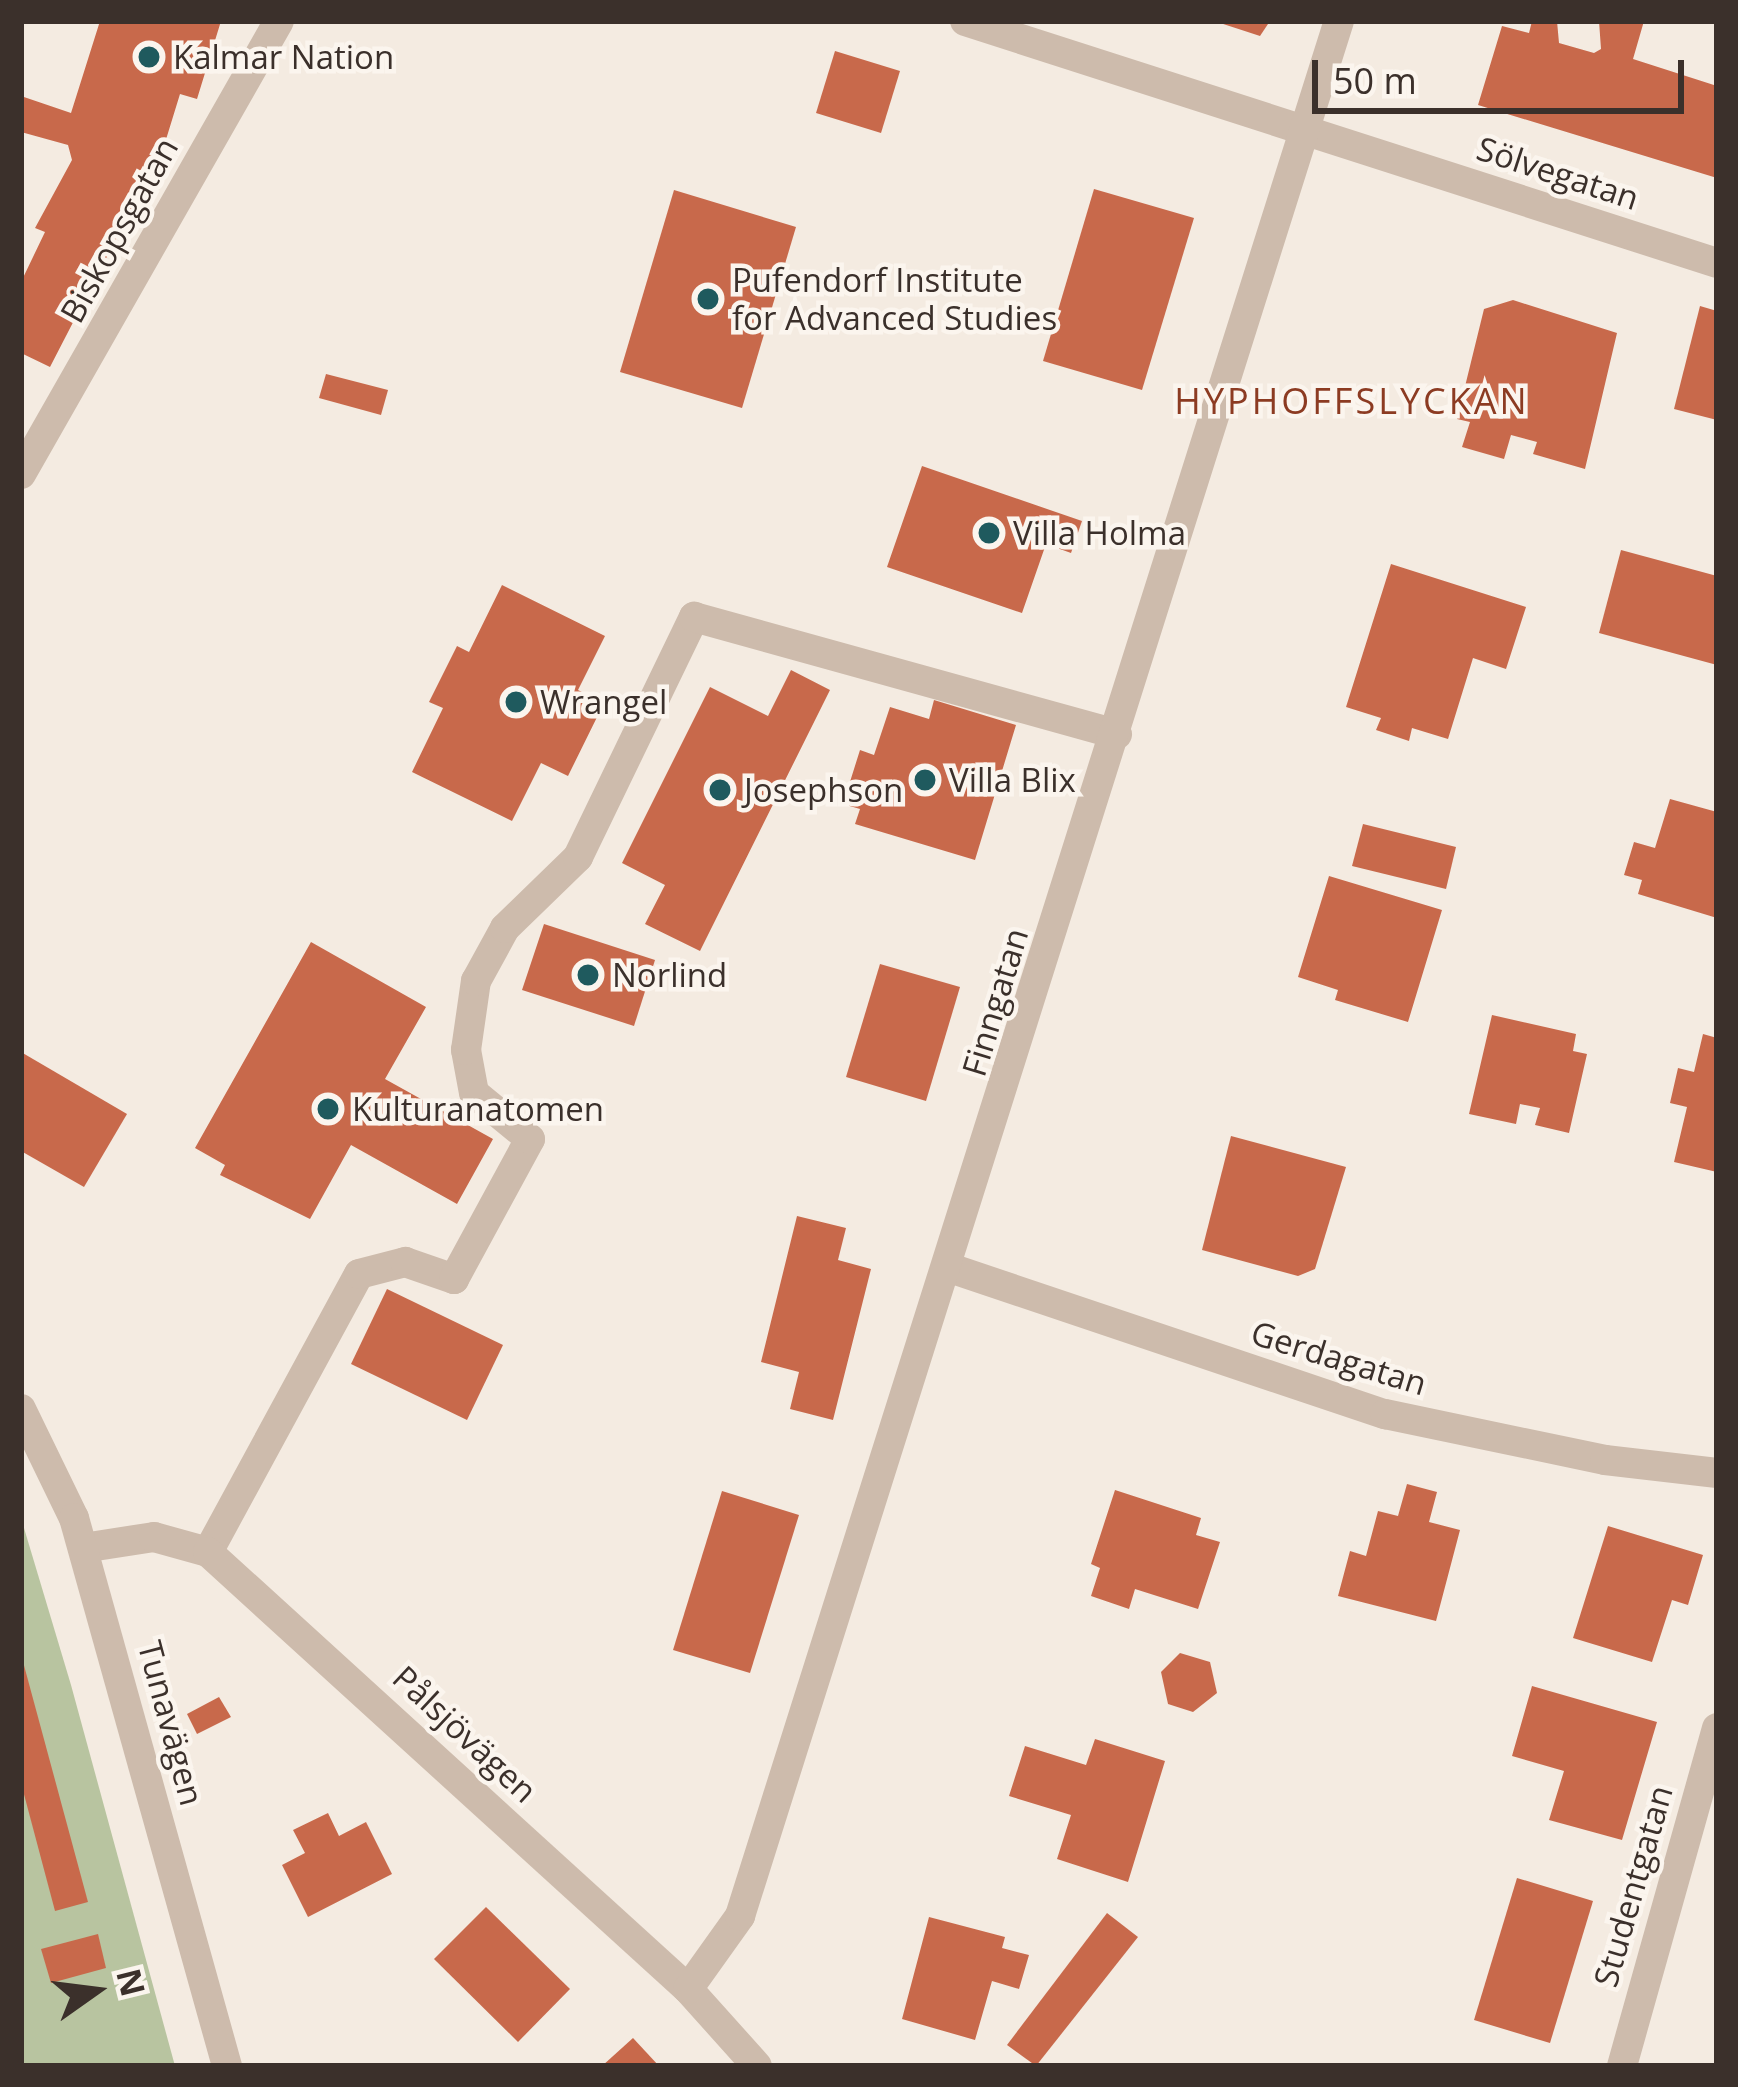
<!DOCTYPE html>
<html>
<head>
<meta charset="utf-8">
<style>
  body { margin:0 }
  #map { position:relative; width:1738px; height:2087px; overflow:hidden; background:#f4ebe1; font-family:"Open Sans",sans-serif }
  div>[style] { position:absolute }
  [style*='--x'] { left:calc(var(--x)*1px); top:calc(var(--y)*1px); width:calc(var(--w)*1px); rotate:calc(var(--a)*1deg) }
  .green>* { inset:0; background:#b8c4a0 }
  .building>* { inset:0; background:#c8694b }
  .service>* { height:30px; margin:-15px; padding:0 15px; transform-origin:15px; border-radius:15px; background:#cdbbac }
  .minor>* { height:30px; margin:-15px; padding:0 15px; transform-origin:15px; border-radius:15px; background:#cdbbac }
  .tertiary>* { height:30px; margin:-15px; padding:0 15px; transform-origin:15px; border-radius:15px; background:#cdbbac }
  .dots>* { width:33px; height:33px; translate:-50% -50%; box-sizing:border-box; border:6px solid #fbf5ee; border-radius:50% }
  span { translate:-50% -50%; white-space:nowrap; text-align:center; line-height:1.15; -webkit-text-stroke:9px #fbf5ee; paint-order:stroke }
  .poi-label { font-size:33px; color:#3b302b }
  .left { translate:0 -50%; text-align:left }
  .street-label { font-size:33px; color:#3b302b }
  .neighbourhood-label { font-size:36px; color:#8c3b22; letter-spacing:3px }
  .frame { position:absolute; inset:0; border:24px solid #3b302b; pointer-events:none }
  .north { position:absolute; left:36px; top:1931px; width:120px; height:120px; -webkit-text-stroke:9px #fbf5ee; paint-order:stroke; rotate:76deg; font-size:33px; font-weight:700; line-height:48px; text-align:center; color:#3b302b }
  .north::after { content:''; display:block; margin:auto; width:42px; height:54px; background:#3b302b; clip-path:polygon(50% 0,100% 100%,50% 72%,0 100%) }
  .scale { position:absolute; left:1312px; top:60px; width:372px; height:54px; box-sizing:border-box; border:6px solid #3b302b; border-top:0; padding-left:15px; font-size:36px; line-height:42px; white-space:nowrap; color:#3b302b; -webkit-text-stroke:9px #fbf5ee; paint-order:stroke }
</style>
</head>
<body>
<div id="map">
  <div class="green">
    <div style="clip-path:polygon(21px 1518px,71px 1685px,175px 2066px,21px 2066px)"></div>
  </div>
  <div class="building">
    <div style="clip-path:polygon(100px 21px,221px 21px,197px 99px,180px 94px,164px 146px,50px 367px,21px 353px,21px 282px,45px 232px,35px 228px,72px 160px,68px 145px,21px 132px,21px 96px,71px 113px)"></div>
    <div style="clip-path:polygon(1214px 21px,1270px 21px,1260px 36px)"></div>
    <div style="clip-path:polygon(1532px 21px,1557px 21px,1559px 43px,1594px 53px,1601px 49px,1599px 21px,1644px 21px,1633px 59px,1717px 86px,1717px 178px,1478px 105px,1502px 26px,1529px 33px)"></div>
    <div style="clip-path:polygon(835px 51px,900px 71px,881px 133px,816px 113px)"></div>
    <div style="clip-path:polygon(1094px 189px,1194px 218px,1142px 390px,1043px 361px)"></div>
    <div style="clip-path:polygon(674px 190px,796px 227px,742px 408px,620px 372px)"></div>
    <div style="clip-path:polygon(1513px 300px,1617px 333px,1585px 469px,1533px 454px,1537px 442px,1511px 435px,1504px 459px,1462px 447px,1470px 422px,1457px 419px,1484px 309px)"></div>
    <div style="clip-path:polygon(1700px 306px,1717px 311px,1717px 420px,1674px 409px)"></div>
    <div style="clip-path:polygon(326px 374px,388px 390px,381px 415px,319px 398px)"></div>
    <div style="clip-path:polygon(922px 466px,1082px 521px,1071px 553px,1046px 544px,1022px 613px,887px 567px)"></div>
    <div style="clip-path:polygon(1621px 550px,1717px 576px,1717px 665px,1599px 633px)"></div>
    <div style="clip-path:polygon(1391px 564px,1526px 607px,1506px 669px,1473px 658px,1448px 739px,1412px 728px,1409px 741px,1376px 730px,1381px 718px,1346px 707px)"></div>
    <div style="clip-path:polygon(502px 585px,605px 636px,578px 690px,604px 703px,568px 776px,541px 763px,512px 821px,412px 772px,443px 708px,429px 702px,457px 646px,469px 652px)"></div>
    <div style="clip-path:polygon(791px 670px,830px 690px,700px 951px,645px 924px,665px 885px,622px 863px,710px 687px,768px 716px)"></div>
    <div style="clip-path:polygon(934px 700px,1016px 725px,975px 860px,855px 824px,860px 809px,843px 804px,860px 750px,874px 755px,890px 707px,929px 719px)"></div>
    <div style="clip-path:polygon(1670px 799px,1717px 812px,1717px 918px,1638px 894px,1642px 880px,1624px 875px,1634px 842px,1655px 848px)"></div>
    <div style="clip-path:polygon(1363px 824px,1456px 847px,1446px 889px,1352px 866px)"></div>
    <div style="clip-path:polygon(1329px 876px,1442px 910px,1408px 1022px,1335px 1000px,1338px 990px,1298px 977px)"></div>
    <div style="clip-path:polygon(544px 924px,655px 960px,634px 1026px,522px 990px)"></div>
    <div style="clip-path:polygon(311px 942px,426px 1007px,385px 1079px,493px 1139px,457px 1204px,351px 1145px,310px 1219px,220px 1175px,225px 1165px,195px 1148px)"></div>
    <div style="clip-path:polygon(880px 964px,960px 987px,926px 1101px,846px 1077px)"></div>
    <div style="clip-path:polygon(1492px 1015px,1576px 1034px,1573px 1051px,1587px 1054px,1569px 1133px,1535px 1125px,1540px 1108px,1520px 1104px,1516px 1124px,1469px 1114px)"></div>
    <div style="clip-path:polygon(1703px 1034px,1717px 1038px,1717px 1172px,1674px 1162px,1687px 1107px,1670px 1103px,1678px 1068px,1694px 1072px)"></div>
    <div style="clip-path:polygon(21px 1052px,127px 1114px,84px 1187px,21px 1151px)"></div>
    <div style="clip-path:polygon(1231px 1136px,1346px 1167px,1315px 1269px,1298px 1276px,1202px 1250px)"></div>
    <div style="clip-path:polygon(797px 1216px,846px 1228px,838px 1260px,871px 1269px,833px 1420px,790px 1409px,799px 1372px,761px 1362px)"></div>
    <div style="clip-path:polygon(387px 1289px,503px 1345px,467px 1420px,351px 1364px)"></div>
    <div style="clip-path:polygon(1407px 1484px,1437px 1492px,1429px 1522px,1460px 1530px,1436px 1621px,1338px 1596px,1350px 1551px,1366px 1556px,1378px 1511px,1398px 1516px)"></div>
    <div style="clip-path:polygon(1115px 1490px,1201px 1518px,1196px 1535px,1220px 1542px,1198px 1609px,1135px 1589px,1129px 1609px,1091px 1596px,1100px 1568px,1091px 1564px)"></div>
    <div style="clip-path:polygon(722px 1491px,799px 1515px,750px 1673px,673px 1650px)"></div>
    <div style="clip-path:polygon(1608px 1526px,1703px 1555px,1688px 1605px,1672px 1600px,1652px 1662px,1573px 1638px)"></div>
    <div style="clip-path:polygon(1180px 1653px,1210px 1662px,1217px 1693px,1193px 1712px,1168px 1704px,1161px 1672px)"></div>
    <div style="clip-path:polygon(22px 1658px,88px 1902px,55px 1911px,21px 1783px)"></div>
    <div style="clip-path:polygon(1532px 1686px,1657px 1722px,1622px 1840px,1549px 1820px,1564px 1771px,1512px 1756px)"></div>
    <div style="clip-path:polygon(219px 1697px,231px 1717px,197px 1734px,187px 1714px)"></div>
    <div style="clip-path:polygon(1095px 1739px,1165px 1761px,1128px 1882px,1057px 1859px,1071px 1815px,1009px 1796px,1025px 1746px,1086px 1765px)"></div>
    <div style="clip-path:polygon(328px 1813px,339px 1836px,366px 1822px,392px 1874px,308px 1917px,282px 1865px,305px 1853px,293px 1830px)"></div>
    <div style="clip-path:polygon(1517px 1878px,1593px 1901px,1550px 2043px,1474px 2020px)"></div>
    <div style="clip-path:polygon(486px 1907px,570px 1989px,518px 2042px,434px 1959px)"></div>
    <div style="clip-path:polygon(1107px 1913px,1138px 1937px,1036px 2066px,1007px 2045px)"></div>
    <div style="clip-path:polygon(929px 1917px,1005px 1937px,1002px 1948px,1029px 1955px,1019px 1989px,992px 1981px,975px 2040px,902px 2019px)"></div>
    <div style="clip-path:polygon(98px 1934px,106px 1968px,51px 1983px,41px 1949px)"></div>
    <div style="clip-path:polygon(633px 2038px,659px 2066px,602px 2066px)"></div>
  </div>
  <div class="service">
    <div style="--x:208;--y:1552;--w:316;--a:-61.5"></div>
    <div style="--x:359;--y:1274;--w:48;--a:-14.6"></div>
    <div style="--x:405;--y:1262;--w:52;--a:19.1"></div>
    <div style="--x:454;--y:1279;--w:159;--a:-61.5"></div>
    <div style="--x:530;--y:1139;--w:72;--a:-140.6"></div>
    <div style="--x:474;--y:1093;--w:44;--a:-100.5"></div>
    <div style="--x:466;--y:1050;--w:70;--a:-81.8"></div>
    <div style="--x:476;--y:981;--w:60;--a:-61.3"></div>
    <div style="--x:505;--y:928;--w:102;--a:-44.2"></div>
    <div style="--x:578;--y:857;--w:267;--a:-64.2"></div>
    <div style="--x:694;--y:617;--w:439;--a:15.5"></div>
  </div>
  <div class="minor">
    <div style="--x:965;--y:21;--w:790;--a:17.84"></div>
    <div style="--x:950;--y:1268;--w:459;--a:18.6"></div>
    <div style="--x:1385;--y:1414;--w:225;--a:11.8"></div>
    <div style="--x:1605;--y:1460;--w:113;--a:6.6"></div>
    <div style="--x:83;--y:1548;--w:72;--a:-8.8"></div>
    <div style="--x:154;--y:1537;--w:56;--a:15.5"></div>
    <div style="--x:208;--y:1552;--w:649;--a:42.32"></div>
    <div style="--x:688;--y:1989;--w:103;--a:48.1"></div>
    <div style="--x:688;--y:1989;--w:90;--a:-54.5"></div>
    <div style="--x:740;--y:1916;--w:1987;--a:-72.46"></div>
    <div style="--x:1622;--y:2066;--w:351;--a:-74.3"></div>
  </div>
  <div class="tertiary">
    <div style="--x:21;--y:474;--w:521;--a:-60.34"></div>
    <div style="--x:21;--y:1409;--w:121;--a:64.1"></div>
    <div style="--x:74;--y:1518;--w:569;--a:74.4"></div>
  </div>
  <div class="dots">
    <div style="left:149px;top:57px;background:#1f5a5e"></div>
    <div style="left:708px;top:299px;background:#1f5a5e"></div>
    <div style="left:989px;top:533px;background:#1f5a5e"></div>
    <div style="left:516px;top:702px;background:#1f5a5e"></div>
    <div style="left:925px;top:780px;background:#1f5a5e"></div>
    <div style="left:720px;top:790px;background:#1f5a5e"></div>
    <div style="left:588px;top:975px;background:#1f5a5e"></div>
    <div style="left:328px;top:1109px;background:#1f5a5e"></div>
  </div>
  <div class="poi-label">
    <span class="left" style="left:173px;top:57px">Kalmar Nation</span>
    <span class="left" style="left:732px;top:299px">Pufendorf Institute<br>for Advanced Studies</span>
    <span class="left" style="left:1013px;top:533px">Villa Holma</span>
    <span class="left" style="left:540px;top:702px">Wrangel</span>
    <span class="left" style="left:949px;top:780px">Villa Blix</span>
    <span class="left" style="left:744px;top:790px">Josephson</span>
    <span class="left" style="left:612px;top:975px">Norlind</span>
    <span class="left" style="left:352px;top:1109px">Kulturanatomen</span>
  </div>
  <div class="street-label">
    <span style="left:1558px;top:173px;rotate:18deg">Sölvegatan</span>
    <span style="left:119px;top:230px;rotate:-61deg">Biskopsgatan</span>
    <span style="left:995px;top:1002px;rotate:-73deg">Finngatan</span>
    <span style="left:1339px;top:1358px;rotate:17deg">Gerdagatan</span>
    <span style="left:171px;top:1723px;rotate:75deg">Tunavägen</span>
    <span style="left:465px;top:1734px;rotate:43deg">Pålsjövägen</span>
    <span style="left:1633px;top:1886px;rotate:-74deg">Studentgatan</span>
  </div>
  <div class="neighbourhood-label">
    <span style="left:1352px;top:401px">HYPHOFFSLYCKAN</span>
  </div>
  <div class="frame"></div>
  <div class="north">N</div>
  <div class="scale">50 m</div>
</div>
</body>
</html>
